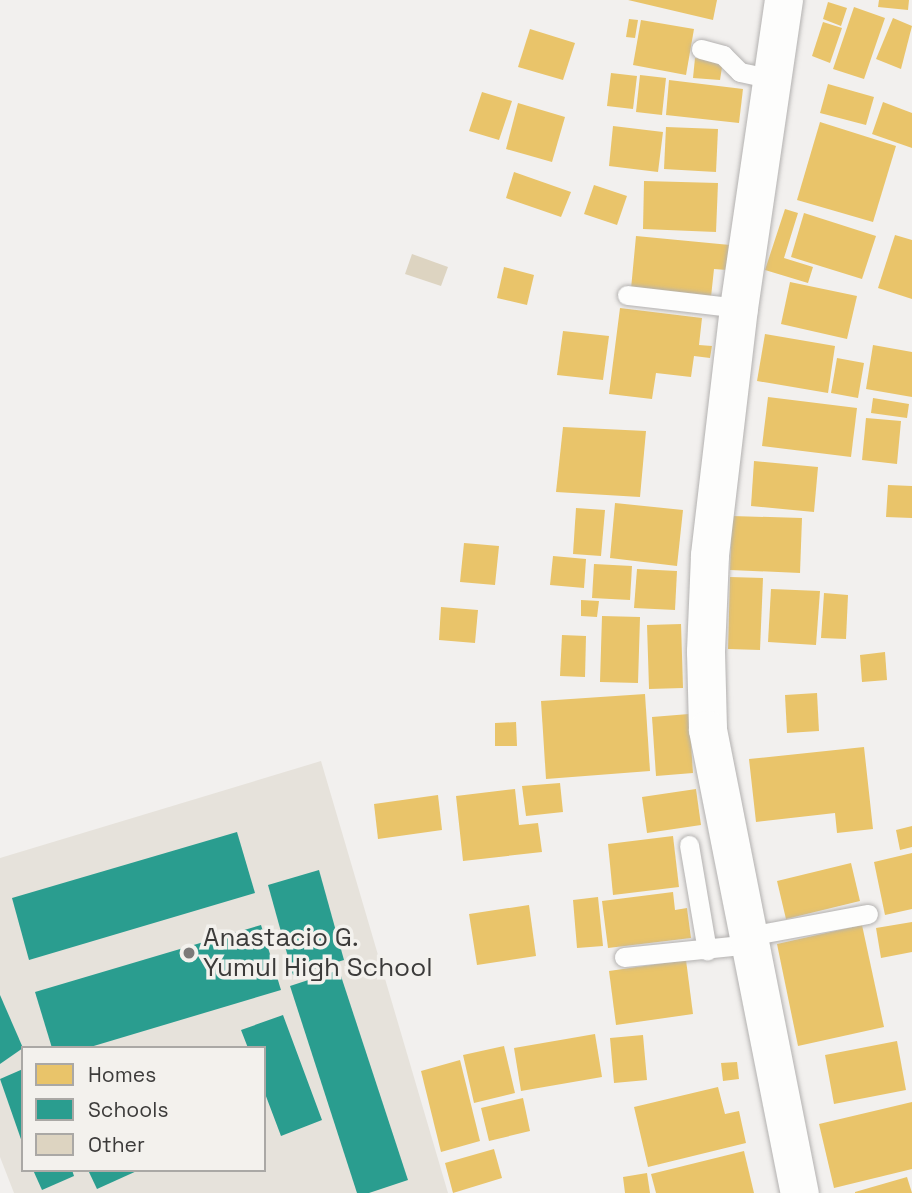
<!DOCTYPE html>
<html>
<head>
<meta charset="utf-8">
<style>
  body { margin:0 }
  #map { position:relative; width:912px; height:1193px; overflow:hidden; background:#f2f0ee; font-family:"Space Grotesk",sans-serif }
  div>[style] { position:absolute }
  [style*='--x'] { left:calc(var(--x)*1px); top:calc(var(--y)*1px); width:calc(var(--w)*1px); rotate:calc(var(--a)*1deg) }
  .built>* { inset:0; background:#e6e2db }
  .homes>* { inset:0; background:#e9c46a }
  .schools>* { inset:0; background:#2a9d8f }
  .building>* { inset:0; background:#ddd4c1 }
  .roads { filter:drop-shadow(0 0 2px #b3b1b0) drop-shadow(0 0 2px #b3b1b0) }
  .service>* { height:19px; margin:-9.5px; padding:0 9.5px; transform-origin:9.5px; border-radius:9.5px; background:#fdfdfc }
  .tertiary>* { height:38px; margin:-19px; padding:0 19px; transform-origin:19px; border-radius:19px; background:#fdfdfc }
  .dots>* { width:19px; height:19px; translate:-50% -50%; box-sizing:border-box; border:4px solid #f3f1ed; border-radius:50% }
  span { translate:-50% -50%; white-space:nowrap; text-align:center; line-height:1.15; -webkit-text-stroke:7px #f3f1ed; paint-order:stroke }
  .poi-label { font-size:26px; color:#3c3b3a }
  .left { translate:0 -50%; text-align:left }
  .legend { position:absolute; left:21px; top:1046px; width:245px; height:126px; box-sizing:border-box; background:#f3f1ed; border:2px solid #aaa8a5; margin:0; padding:9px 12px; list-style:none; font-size:21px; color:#3c3b3a }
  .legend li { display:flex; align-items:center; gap:14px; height:35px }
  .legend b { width:35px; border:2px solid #aaa8a5 }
</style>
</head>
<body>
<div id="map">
  <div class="built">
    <div style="clip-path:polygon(evenodd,321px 761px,448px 1193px,14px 1193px,0 1157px,0 858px,321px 761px,23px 1048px,264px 1048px,264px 1170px,23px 1170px,23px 1048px)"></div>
  </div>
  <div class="homes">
    <div style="clip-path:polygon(628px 0,717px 0,713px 20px)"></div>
    <div style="clip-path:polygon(879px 0,909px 0,908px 10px,878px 7px)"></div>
    <div style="clip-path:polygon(828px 2px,847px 8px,841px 26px,823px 19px)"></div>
    <div style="clip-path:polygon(854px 7px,885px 18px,864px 79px,833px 69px)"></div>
    <div style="clip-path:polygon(893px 18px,912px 26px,901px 69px,876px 59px)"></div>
    <div style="clip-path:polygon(629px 19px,638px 20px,635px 38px,626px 37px)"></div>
    <div style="clip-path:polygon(641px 20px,694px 29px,686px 75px,633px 65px)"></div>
    <div style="clip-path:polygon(823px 22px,842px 28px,830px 63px,812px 56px)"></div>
    <div style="clip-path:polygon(530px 29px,575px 43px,563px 80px,518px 67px)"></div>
    <div style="clip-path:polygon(695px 58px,723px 61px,720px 80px,693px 78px)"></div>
    <div style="clip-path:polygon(611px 73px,637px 76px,633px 109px,607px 106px)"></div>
    <div style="clip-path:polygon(640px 75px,666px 78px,662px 115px,636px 112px)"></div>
    <div style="clip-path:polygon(669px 80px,743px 89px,739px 123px,666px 115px)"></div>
    <div style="clip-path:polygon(828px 84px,874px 97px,866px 125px,820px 113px)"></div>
    <div style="clip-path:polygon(482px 92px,512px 101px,499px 140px,469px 131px)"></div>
    <div style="clip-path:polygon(883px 102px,912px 113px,912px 148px,872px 134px)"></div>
    <div style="clip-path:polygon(518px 103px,565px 117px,552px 162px,506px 149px)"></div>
    <div style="clip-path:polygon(820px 122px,896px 146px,873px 222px,797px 200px)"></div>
    <div style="clip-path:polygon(613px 126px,663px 132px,658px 172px,609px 166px)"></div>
    <div style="clip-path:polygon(666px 127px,718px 129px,716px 172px,664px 169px)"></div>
    <div style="clip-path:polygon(514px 172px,571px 192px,561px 217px,506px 198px)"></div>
    <div style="clip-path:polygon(644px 181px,718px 183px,716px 232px,643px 229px)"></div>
    <div style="clip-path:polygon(594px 185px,627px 196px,617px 225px,584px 214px)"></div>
    <div style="clip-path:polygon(785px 209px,798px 213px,784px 258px,813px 267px,808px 283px,765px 270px)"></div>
    <div style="clip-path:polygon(804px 213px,876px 236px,862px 279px,791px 257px)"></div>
    <div style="clip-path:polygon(895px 235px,912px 240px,912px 299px,878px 288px)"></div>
    <div style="clip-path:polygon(636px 236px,730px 245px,727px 270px,714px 269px,711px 297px,631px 289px)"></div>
    <div style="clip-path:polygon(504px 267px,534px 275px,527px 305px,497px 298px)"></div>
    <div style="clip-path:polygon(790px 282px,857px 296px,847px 339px,781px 324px)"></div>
    <div style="clip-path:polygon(620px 308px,702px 318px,699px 345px,712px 346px,710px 358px,694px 356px,691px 377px,656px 373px,652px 399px,609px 394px)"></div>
    <div style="clip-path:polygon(563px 331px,609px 336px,603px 380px,557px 375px)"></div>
    <div style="clip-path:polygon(765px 334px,835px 346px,828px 393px,757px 381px)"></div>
    <div style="clip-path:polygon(873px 345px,912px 352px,912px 397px,866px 389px)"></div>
    <div style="clip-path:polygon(837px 358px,864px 363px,858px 398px,831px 393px)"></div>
    <div style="clip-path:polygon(768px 397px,857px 408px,851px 457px,762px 446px)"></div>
    <div style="clip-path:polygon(873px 398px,909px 404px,907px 418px,871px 413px)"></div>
    <div style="clip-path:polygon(866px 418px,901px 421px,897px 464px,862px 460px)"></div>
    <div style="clip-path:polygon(563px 427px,646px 431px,640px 497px,556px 492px)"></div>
    <div style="clip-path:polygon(754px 461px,818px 467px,814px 512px,751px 506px)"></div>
    <div style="clip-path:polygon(888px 485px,912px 486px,912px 518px,886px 517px)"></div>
    <div style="clip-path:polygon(615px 503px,683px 510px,677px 566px,610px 558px)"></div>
    <div style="clip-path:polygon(576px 508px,605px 510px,601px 556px,573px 554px)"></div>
    <div style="clip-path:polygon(732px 516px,802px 518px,800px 573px,730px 570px)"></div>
    <div style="clip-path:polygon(464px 543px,499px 546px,495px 585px,460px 582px)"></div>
    <div style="clip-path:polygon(553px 556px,586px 559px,584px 588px,550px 585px)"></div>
    <div style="clip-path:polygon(594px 564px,632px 566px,630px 600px,592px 598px)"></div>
    <div style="clip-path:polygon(637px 569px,677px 571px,675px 610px,634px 608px)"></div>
    <div style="clip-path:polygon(730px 577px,763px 578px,760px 650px,728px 649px)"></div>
    <div style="clip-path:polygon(771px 589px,820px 591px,816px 645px,768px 642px)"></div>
    <div style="clip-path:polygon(824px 593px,848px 595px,846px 639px,821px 638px)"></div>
    <div style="clip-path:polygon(581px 600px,599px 601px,597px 617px,581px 616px)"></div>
    <div style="clip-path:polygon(441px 607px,478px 610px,475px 643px,439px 640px)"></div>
    <div style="clip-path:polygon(602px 616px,640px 617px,638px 683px,600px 682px)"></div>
    <div style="clip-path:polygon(681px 624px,683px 688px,649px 689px,647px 625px)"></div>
    <div style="clip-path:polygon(562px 635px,586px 636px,585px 677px,560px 676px)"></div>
    <div style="clip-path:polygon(885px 652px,887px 680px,862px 682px,860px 655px)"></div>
    <div style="clip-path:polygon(817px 693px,819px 731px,787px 733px,785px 695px)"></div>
    <div style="clip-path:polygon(645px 694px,650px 771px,546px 779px,541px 701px)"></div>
    <div style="clip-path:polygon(689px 714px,693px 773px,656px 776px,652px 717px)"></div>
    <div style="clip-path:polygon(516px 722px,517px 746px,495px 746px,495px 723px)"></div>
    <div style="clip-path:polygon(864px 747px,873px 829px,837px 833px,835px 813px,756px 822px,749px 759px)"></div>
    <div style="clip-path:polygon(560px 783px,563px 812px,526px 816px,522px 786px)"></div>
    <div style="clip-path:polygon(515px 789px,519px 825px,538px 823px,542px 852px,463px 861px,456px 796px)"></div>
    <div style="clip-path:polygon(696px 789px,701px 825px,647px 833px,642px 797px)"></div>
    <div style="clip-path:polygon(438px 795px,442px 830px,378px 839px,374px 804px)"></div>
    <div style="clip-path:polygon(912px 826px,912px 847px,900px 850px,896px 830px)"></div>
    <div style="clip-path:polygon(673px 836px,679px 887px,613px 895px,608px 844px)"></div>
    <div style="clip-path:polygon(912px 853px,912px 909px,885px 915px,874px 862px)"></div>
    <div style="clip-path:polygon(851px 863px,860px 901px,786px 919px,777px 881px)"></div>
    <div style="clip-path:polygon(673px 892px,675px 910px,687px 908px,691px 938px,608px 948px,602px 901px)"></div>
    <div style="clip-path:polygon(598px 897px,603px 946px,577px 948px,573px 900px)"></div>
    <div style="clip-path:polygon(529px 905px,536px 956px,477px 965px,469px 914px)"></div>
    <div style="clip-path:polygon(912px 922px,912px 952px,881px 958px,876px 928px)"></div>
    <div style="clip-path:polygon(862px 925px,884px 1027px,798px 1046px,777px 944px)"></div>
    <div style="clip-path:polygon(686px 960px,693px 1014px,616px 1025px,609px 971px)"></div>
    <div style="clip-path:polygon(595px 1034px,602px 1077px,521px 1091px,514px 1048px)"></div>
    <div style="clip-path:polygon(643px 1035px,647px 1080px,614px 1083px,610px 1038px)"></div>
    <div style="clip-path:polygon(897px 1041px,906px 1090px,834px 1104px,825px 1055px)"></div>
    <div style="clip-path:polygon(504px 1046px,515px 1093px,474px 1103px,463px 1055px)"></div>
    <div style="clip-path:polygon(460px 1060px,480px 1141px,441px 1152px,421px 1071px)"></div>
    <div style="clip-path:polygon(737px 1062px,739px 1079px,723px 1081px,721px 1063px)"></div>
    <div style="clip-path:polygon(718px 1087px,725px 1114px,739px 1111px,746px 1143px,648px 1167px,634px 1107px)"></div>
    <div style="clip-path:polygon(523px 1098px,530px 1131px,489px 1141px,481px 1108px)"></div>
    <div style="clip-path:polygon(912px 1102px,912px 1169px,834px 1188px,819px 1124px)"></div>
    <div style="clip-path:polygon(494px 1149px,502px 1178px,453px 1193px,445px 1163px)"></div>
    <div style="clip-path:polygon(744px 1151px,754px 1193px,656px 1193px,651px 1174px)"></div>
    <div style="clip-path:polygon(647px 1173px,650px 1193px,625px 1193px,623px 1177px)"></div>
    <div style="clip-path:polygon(907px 1177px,912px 1193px,855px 1193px,855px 1192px)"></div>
  </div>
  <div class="schools">
    <div style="clip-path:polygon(237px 832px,255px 893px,29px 960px,12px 898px)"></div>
    <div style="clip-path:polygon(319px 870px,344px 960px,293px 975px,268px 885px)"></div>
    <div style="clip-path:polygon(261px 925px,281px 990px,87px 1048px,52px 1048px,35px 992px)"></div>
    <div style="clip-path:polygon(339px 970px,408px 1180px,369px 1193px,357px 1193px,290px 986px)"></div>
    <div style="clip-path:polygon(0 995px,23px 1048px,0 1064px)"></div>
    <div style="clip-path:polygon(283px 1015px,322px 1120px,281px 1136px,264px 1091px,264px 1048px,248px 1048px,241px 1030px)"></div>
    <div style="clip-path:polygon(23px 1069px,23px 1145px,0 1079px)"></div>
    <div style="clip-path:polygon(33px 1170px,72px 1170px,74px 1176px,42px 1190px)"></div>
    <div style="clip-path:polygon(88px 1170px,139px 1170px,97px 1189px)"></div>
  </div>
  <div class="building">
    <div style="clip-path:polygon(412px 254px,448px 267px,441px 286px,405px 274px)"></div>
  </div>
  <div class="roads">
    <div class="service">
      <div style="--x:701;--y:49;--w:23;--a:15"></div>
      <div style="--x:723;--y:55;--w:24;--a:45"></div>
      <div style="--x:740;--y:72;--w:33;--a:12"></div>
      <div style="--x:627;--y:295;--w:113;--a:6.6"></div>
      <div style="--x:689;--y:845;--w:107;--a:80.3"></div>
      <div style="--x:749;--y:936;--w:121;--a:-10.5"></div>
      <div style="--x:624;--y:957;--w:128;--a:-5.8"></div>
    </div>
    <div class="tertiary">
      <div style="--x:784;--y:0;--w:311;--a:98.3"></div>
      <div style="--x:739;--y:308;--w:250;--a:96.7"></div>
      <div style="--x:710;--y:556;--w:96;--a:92.4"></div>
      <div style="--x:706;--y:652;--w:78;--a:88.5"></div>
      <div style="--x:708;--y:730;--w:472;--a:78.8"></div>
    </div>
  </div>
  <div class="dots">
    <div style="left:189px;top:953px;background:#7c7a79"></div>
  </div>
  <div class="poi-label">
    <span class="left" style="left:203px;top:953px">Anastacio G.<br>Yumul High School</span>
  </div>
  <ul class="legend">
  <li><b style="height:19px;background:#e9c46a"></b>Homes</li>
  <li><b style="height:19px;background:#2a9d8f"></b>Schools</li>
  <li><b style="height:19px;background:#ddd4c1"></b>Other</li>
  </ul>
</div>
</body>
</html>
